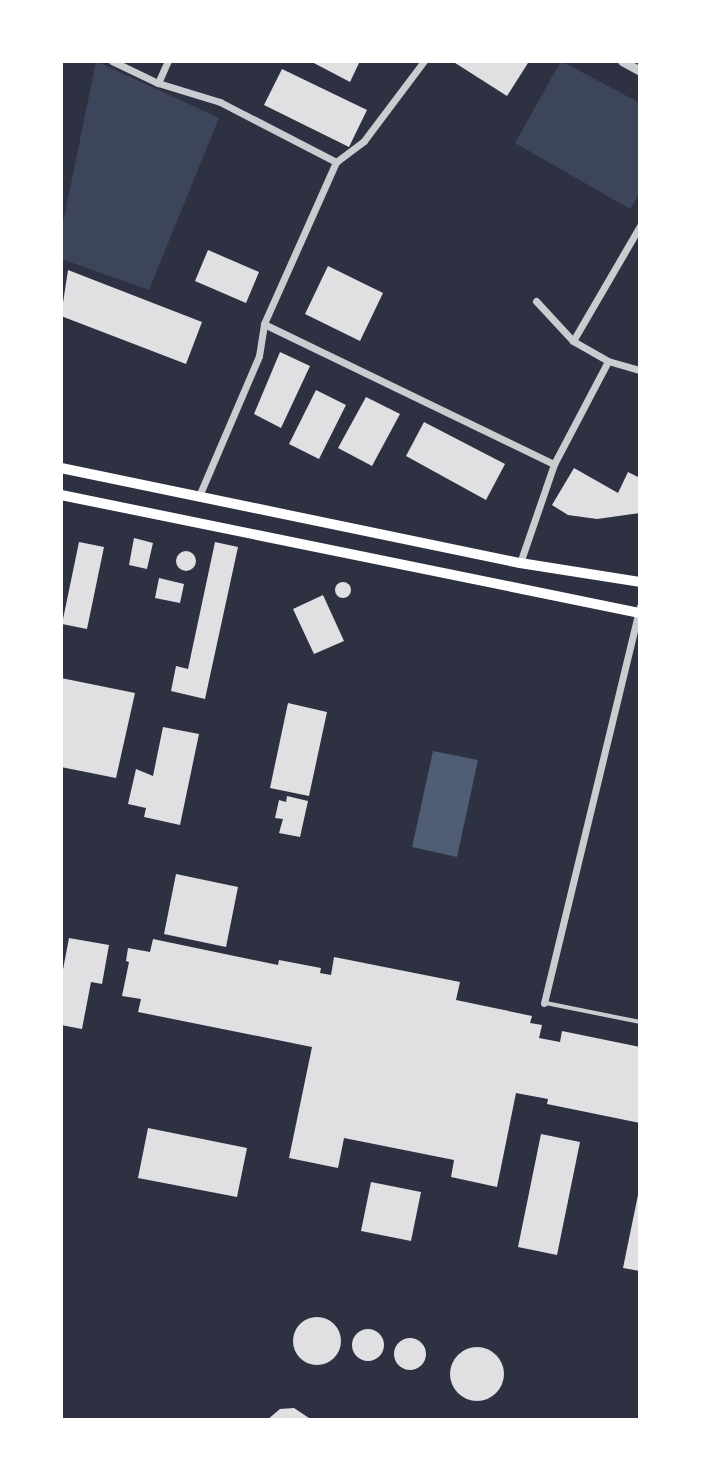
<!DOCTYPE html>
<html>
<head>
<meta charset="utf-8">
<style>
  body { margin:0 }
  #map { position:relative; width:701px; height:1481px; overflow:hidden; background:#2d3142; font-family:Poppins,sans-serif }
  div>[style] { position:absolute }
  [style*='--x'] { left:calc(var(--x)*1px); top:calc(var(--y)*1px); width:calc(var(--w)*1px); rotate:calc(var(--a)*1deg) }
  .green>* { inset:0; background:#3c4559 }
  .water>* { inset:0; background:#4f5d75 }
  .building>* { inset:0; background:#e0e0e3 }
  .round { border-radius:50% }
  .service>* { height:3.5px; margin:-1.75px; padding:0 1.75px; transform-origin:1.75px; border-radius:1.75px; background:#caccd0 }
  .minor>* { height:7px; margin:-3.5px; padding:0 3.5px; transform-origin:3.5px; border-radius:3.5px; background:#caccd0 }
  .tertiary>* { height:9px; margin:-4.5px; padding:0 4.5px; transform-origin:4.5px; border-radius:4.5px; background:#caccd0 }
  .primary>* { height:10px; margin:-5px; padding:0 5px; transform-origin:5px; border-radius:5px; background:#fff }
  span { translate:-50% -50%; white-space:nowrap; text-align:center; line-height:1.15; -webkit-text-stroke:7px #fff; paint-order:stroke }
  .frame { position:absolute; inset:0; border:63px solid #fff; pointer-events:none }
</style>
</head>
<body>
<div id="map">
  <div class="green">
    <div style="clip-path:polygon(96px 61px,219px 118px,149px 290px,61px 259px,61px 233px)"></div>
    <div style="clip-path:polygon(561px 61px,640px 103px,640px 193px,630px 209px,515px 143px)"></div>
  </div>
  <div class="water">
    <div style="clip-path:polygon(433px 751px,478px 760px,457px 857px,412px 847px)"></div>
  </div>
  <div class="building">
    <div style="clip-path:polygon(310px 61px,360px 61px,350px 82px)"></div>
    <div style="clip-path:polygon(452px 61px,524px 61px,528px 63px,507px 96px)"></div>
    <div style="clip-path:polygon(282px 69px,367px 110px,349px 147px,264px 105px)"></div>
    <div style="clip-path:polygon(208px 250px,259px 272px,246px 303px,195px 281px)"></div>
    <div style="clip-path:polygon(328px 266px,383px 293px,360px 341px,305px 314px)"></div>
    <div style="clip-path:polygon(68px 270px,202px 322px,186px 364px,61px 316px)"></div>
    <div style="clip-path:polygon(280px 352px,310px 366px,281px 428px,254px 414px)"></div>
    <div style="clip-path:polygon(316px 390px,346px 405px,319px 459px,289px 444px)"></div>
    <div style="clip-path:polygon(366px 397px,400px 414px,372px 466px,338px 448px)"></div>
    <div style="clip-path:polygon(424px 422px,505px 464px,486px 500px,406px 456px)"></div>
    <div style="clip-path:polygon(574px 468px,618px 493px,628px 472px,640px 478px,640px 513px,597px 519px,568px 515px,552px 505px)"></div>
    <div style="clip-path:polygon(134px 538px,153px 543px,147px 569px,129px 565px)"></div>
    <div style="clip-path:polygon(79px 542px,104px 547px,87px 629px,62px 624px)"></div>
    <div style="clip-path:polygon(215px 542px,238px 547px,205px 699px,171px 691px,176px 666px,188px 669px)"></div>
    <div class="round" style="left:176px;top:551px;width:20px;height:20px"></div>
    <div style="clip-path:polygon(159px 578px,184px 584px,180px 603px,155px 598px)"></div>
    <div class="round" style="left:335px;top:582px;width:16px;height:16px"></div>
    <div style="clip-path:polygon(323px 595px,344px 641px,314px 654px,293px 609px)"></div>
    <div style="clip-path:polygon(61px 678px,135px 693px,116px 778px,61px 767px)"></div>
    <div style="clip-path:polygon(288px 703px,327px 712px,309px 796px,270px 788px)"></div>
    <div style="clip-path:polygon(163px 727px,199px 734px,180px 825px,144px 817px,146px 808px,128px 804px,136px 769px,153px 776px)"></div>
    <div style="clip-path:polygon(287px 796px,308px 801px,300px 837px,279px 833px,283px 819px,275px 818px,279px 800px,286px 802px)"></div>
    <div style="clip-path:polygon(176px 874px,238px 887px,226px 947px,164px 934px)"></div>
    <div style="clip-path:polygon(69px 938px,109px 945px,102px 984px,91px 982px,82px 1029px,61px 1025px,61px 980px)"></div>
    <div style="clip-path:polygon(153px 939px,278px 965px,279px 960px,321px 968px,320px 973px,331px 975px,334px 957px,460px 982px,456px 1000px,532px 1016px,530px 1023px,542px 1025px,539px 1038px,560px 1042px,562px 1031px,640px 1047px,640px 1123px,547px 1104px,548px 1099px,516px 1093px,497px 1187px,451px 1177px,454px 1160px,344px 1138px,338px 1168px,289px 1158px,312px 1047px,138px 1012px,141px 999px,122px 996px,129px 962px,126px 961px,128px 948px,150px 952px)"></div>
    <div style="clip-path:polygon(148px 1128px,247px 1148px,237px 1197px,138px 1178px)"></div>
    <div style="clip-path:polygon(541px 1134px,580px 1142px,557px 1255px,518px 1247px)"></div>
    <div style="clip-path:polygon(371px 1182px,421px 1192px,411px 1241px,361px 1231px)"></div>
    <div style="clip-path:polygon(639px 1190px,640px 1190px,640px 1271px,623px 1268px)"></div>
    <div class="round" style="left:293px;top:1317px;width:48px;height:48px"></div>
    <div class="round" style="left:352px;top:1329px;width:32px;height:32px"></div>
    <div class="round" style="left:394px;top:1338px;width:32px;height:32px"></div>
    <div class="round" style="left:450px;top:1347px;width:54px;height:54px"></div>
    <div style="clip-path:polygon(294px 1408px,312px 1420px,267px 1420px,280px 1409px)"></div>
  </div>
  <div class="service">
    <div style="--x:546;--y:1003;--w:96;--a:11.4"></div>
  </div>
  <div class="minor">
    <div style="--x:112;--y:61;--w:51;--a:25.6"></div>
    <div style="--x:158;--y:83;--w:65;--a:17"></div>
    <div style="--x:220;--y:102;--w:131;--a:27.3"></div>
    <div style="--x:424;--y:61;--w:100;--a:126.9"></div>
    <div style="--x:364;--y:141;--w:35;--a:143"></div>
    <div style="--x:336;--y:162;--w:177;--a:114"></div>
    <div style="--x:264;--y:324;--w:322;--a:25.8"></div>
    <div style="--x:158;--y:83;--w:24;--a:-66"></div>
    <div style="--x:536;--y:301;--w:54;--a:47.2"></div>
    <div style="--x:573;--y:341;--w:40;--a:29.7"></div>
    <div style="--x:608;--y:361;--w:33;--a:16"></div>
    <div style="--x:573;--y:341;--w:133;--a:-59.8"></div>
    <div style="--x:199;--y:496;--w:152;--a:-66.8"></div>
    <div style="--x:259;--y:356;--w:32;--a:-81"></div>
    <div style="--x:520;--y:563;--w:105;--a:-71"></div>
    <div style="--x:554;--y:464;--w:116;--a:-62.3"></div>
    <div style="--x:544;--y:1003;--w:408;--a:-76.4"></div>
  </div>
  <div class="tertiary">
    <div style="--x:622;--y:61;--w:21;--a:29"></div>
  </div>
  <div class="primary">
    <div style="--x:61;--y:468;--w:469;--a:11.7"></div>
    <div style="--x:520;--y:563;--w:121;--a:9"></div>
    <div style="--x:61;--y:495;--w:591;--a:11.52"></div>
  </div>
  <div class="frame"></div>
</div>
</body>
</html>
